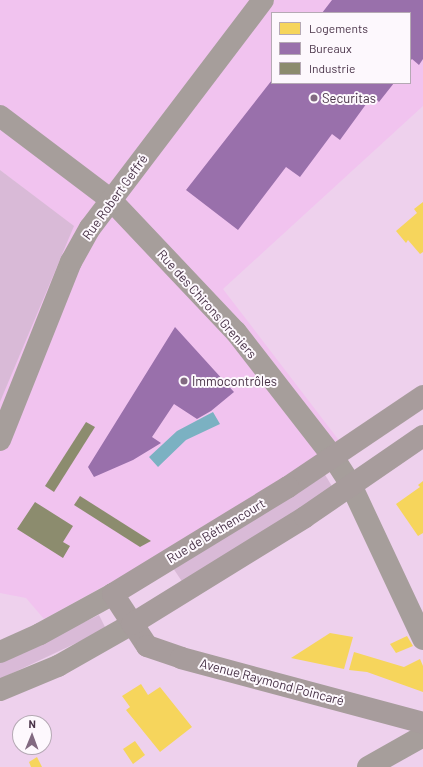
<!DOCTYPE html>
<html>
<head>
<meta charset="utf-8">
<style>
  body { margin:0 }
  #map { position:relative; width:423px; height:767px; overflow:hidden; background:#eed1ed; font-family:Barlow,sans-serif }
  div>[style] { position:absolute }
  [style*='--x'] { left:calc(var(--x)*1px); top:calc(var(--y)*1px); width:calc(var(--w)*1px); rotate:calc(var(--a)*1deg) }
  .built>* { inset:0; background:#f1c3ef }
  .green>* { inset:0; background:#d9bad7 }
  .water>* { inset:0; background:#7bb1c2 }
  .homes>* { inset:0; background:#f6d55c }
  .offices>* { inset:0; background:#9970ab }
  .industry>* { inset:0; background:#8c8c6e }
  .minor>* { height:22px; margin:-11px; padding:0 11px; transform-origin:11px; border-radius:11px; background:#a69e9b }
  .tertiary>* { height:22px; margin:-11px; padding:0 11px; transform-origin:11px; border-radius:11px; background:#a69e9b }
  .secondary>* { height:22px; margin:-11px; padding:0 11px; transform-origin:11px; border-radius:11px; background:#a79c9c }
  .dots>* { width:11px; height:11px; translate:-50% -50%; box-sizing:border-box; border:2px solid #fdf8fd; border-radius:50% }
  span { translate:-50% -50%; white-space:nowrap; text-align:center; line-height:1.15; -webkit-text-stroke:4px #fdf8fd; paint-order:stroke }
  .poi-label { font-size:13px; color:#483247 }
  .left { translate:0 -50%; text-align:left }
  .street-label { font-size:13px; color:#483247 }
  .legend { position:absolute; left:271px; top:12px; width:140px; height:72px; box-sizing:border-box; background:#fdf8fd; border:1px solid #b5a9b4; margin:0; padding:5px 7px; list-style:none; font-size:12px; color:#483247 }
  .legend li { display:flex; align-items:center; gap:8px; height:20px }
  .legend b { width:20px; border:1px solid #b5a9b4 }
  .north { position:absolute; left:12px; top:715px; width:40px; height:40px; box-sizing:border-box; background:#fdf8fd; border:1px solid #b5a9b4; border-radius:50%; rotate:1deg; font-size:11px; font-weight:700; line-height:16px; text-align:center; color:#483247 }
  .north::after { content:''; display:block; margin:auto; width:14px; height:18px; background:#826a81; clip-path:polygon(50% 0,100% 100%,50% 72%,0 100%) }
</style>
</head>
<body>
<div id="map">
  <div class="built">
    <div style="clip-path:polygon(evenodd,0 0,423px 0,423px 106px,223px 289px,341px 443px,166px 552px,44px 619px,26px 598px,0 593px,0 402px,73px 226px,0 170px,0 0,272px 13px,410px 13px,410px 83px,272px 83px,272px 13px)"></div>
  </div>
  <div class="green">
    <div style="clip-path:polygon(0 170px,74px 226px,0 402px)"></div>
    <div style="clip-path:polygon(324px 473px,333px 488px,183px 583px,173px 568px)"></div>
    <div style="clip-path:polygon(99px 615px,106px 629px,0 679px,0 662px)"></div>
  </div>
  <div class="water">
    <div style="clip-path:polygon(213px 412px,220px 424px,186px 440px,158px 467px,149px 457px,177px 431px)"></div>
  </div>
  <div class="homes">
    <div style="clip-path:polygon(423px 202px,423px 252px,420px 254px,408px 240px,406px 243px,396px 231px,417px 213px,414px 209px)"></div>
    <div style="clip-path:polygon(423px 481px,423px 533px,418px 536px,396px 504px,420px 487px,418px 485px)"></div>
    <div style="clip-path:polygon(330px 633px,353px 637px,344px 669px,291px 658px)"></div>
    <div style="clip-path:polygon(407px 636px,413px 646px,396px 653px,390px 644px)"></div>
    <div style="clip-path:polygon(354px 652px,404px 667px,420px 659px,423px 666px,423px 692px,367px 672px,349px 670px)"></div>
    <div style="clip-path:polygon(141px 684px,148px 695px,160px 687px,192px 727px,160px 752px,126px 710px,130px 707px,122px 696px)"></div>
    <div style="clip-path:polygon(135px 741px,145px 755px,133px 764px,123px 749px)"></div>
    <div style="clip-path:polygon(37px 757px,42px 767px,31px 767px,29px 762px)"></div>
  </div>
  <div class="offices">
    <div style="clip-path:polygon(332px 0,423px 0,423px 59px,419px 65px,412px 59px,410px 61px,410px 13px,322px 13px)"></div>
    <div style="clip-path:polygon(272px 80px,272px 83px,394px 83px,379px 102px,372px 96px,340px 140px,332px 134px,300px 177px,286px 167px,238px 230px,186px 190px)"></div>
    <div style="clip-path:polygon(175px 327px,234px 392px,211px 411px,197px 419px,174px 404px,152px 437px,161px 443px,133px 460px,94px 477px,88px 467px)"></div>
  </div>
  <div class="industry">
    <div style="clip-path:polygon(86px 422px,95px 427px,54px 492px,45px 486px)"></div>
    <div style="clip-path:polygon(80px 496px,151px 541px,140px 547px,74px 505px)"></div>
    <div style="clip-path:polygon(35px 502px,73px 526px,63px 542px,70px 546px,63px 558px,17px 529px)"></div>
  </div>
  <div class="minor">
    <div style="--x:0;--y:116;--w:139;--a:37.1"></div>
    <div style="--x:111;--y:200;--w:182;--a:46.6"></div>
    <div style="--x:236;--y:332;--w:158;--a:52.2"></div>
    <div style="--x:333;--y:457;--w:33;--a:57"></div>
    <div style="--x:351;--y:485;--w:170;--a:64.9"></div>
    <div style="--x:0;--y:440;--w:192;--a:-68.3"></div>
    <div style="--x:71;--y:262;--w:39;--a:-61"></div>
    <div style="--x:90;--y:228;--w:286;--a:-52.8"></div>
  </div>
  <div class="tertiary">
    <div style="--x:0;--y:652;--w:44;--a:-24.2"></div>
    <div style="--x:40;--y:634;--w:83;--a:-28.7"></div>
    <div style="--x:0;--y:690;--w:63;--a:-22.5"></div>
    <div style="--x:58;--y:666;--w:85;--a:-29.6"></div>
    <div style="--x:368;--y:767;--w:63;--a:-29.4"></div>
  </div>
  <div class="secondary">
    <div style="--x:423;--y:396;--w:163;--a:146"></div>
    <div style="--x:288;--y:487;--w:205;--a:148.6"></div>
    <div style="--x:113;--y:594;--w:62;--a:56.8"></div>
    <div style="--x:147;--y:646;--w:36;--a:19"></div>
    <div style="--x:181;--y:658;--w:251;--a:15"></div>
    <div style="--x:132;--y:624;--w:203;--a:-31.7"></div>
    <div style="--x:305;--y:517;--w:143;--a:-34.5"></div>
  </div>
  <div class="dots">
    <div style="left:314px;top:98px;background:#826a81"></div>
    <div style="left:184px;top:381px;background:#826a81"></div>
  </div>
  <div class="poi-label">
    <span class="left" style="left:322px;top:98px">Securitas</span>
    <span class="left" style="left:192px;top:381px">Immocontrôles</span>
  </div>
  <div class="street-label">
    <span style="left:115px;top:197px;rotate:-54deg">Rue Robert Geffré</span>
    <span style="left:207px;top:304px;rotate:48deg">Rue des Chirons Greniers</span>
    <span style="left:216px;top:531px;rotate:-31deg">Rue de Béthencourt</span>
    <span style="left:272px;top:682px;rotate:15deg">Avenue Raymond Poincaré</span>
  </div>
  <ul class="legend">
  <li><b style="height:11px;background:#f6d55c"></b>Logements</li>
  <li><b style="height:11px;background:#9970ab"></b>Bureaux</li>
  <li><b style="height:11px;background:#8c8c6e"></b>Industrie</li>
  </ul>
  <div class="north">N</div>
</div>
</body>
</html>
